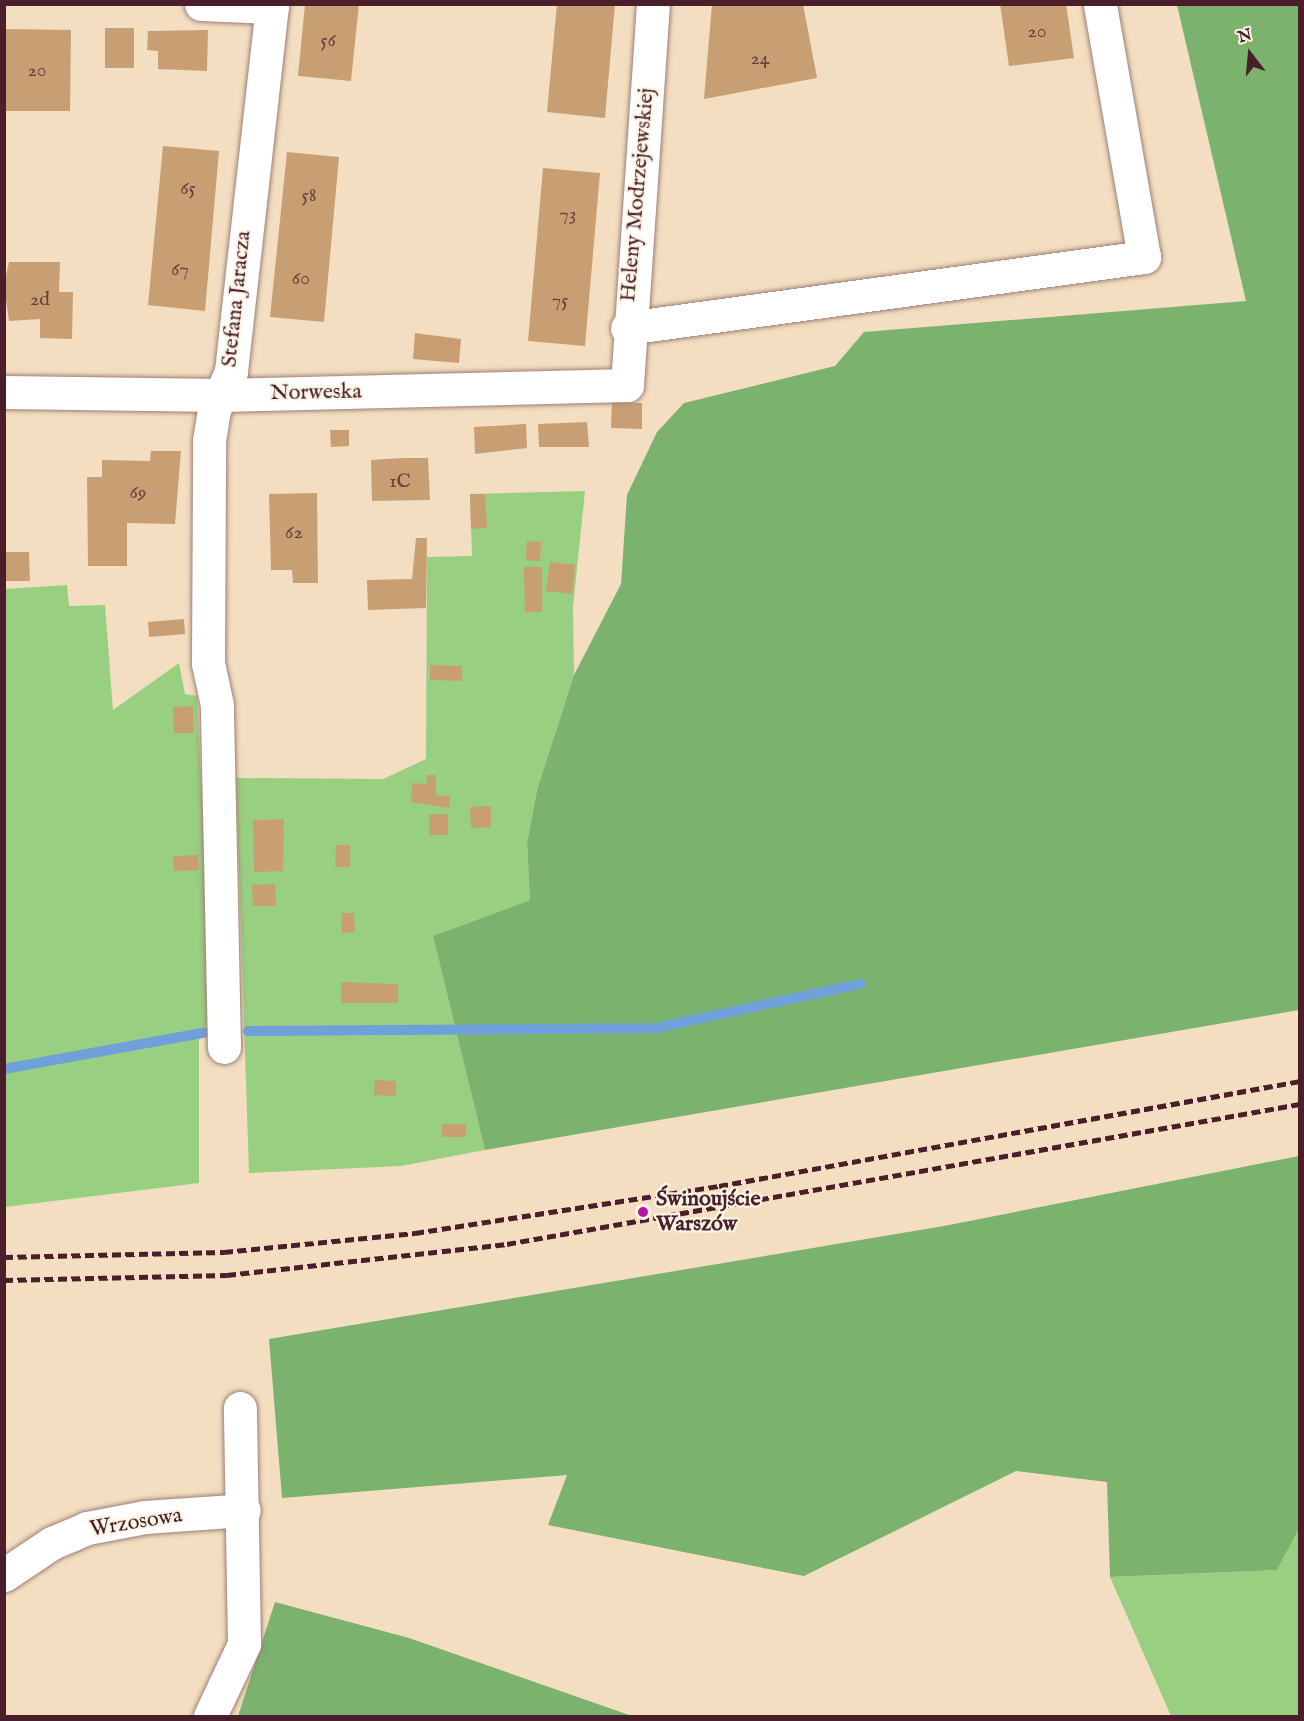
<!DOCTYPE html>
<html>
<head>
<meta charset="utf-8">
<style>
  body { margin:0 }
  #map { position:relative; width:1304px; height:1721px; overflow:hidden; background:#f3dec1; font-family:"IM FELL English",serif }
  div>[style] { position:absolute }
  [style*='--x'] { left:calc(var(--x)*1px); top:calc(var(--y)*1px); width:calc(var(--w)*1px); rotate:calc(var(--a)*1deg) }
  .green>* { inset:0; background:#99cf80 }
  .forest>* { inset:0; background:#7ab26e }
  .stream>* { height:10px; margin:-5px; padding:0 5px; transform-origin:5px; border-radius:5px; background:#70a0da }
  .building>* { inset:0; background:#c89f73 }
  .roads { filter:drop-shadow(0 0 2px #9e7e76) drop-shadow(0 0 2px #9e7e76) }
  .minor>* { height:33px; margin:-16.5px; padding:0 16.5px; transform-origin:16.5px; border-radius:16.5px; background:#fff }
  .rail>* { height:4.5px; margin-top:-2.25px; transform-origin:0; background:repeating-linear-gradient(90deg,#4a1f2b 0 9px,transparent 0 13.5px) }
  .dots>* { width:16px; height:16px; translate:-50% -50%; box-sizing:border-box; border:3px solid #fcf5e5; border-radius:50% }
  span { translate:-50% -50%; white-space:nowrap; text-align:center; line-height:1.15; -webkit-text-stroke:4.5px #fcf5e5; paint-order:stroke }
  .number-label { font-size:20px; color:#6a3f3d }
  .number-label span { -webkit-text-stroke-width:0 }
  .street-label { font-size:22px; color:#4a1f2b }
  .poi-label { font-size:22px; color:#4a1f2b; font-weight:700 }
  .left { translate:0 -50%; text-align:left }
  .frame { position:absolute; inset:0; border:6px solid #4a1f2b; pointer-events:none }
  .north { position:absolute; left:1220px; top:24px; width:60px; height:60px; -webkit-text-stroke:4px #fcf5e5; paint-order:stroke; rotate:344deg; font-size:16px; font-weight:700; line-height:24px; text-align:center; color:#4a1f2b }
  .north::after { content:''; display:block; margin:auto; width:21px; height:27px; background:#4a1f2b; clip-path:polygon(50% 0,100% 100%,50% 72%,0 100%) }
</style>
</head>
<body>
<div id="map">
  <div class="green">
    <div style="clip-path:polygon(585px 491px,573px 607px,574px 675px,537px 790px,527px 843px,530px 900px,433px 936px,485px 1150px,401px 1166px,249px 1173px,236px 778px,383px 779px,426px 759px,427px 557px,472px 556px,470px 494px)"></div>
    <div style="clip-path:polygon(67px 585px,69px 606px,105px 605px,113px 710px,179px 663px,185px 694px,197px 696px,212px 1011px,199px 1040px,199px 1183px,5px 1207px,5px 589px)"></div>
    <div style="clip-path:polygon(1299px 1529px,1299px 1716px,1171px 1716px,1110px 1577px,1277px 1570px)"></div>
  </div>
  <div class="forest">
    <div style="clip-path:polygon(1177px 5px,1299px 5px,1299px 1010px,485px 1150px,433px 936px,530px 900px,527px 843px,537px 790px,574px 675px,621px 584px,627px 495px,657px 432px,684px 403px,835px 366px,864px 332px,1246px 301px)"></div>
    <div style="clip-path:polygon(1299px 1156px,1299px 1529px,1277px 1570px,1110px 1577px,1107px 1482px,1016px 1471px,804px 1576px,548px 1525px,567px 1475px,282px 1498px,269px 1339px,944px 1226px)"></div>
    <div style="clip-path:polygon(275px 1602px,409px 1638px,632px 1716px,238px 1716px)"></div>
  </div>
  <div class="stream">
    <div style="--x:248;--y:1031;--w:408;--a:-0.4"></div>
    <div style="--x:656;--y:1028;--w:209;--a:-12.2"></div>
    <div style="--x:4;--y:1069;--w:207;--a:-10.3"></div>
  </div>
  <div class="building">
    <div style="clip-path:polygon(305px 4px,359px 4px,351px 81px,298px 76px)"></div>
    <div style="clip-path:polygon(557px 4px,615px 4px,605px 118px,547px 112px)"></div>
    <div style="clip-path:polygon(712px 4px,803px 4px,817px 78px,704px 99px)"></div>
    <div style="clip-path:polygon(1000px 4px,1066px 4px,1074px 58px,1009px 66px)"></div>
    <div style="clip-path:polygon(105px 28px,134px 28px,134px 68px,105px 68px)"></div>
    <div style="clip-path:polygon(5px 29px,71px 30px,70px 111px,5px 111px)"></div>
    <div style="clip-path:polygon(208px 30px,207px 71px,158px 69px,158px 51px,147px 50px,148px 31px)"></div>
    <div style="clip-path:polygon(163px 146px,219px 151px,205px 311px,148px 305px)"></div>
    <div style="clip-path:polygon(287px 152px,339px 157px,324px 322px,270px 317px)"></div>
    <div style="clip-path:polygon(543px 168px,600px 173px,585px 346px,528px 341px)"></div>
    <div style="clip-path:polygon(9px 262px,60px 262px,59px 292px,73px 292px,72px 339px,40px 338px,40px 319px,9px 321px,4px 286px)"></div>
    <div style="clip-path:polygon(415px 333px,461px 339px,459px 363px,413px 359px)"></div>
    <div style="clip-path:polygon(612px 403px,642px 403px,642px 429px,611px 428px)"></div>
    <div style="clip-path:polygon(587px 422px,589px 447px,539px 447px,538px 424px)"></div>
    <div style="clip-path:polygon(526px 424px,527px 448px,475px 454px,474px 427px)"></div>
    <div style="clip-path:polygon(330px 430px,349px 430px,349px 446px,331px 447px)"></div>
    <div style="clip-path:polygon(151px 451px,181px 451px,175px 524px,127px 523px,127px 566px,88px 566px,87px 477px,102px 477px,102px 460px,150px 461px)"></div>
    <div style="clip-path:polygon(403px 458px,428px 458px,430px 500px,372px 501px,371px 460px)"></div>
    <div style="clip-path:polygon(317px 493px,318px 583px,293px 583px,292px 570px,271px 570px,269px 494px)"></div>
    <div style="clip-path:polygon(470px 494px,485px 494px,487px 528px,471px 529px)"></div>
    <div style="clip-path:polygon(416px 538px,427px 538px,426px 608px,368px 610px,367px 580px,412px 579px)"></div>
    <div style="clip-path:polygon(527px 541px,541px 542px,540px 561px,526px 560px)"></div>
    <div style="clip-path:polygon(4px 552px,29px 552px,30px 581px,4px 581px)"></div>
    <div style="clip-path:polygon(550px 562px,575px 565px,572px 594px,546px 591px)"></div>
    <div style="clip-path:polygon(524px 567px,542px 567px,542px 612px,525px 612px)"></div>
    <div style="clip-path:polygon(184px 619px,185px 634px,149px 637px,148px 622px)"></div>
    <div style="clip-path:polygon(430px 665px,462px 666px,462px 681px,430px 680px)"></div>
    <div style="clip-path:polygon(193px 706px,194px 733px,174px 733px,173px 707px)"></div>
    <div style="clip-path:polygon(427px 775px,436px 775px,436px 795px,450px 796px,449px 808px,411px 802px,412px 783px,427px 784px)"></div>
    <div style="clip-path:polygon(491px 806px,491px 827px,471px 828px,470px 807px)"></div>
    <div style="clip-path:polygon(429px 814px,448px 814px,448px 835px,429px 835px)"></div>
    <div style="clip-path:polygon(284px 819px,283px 871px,254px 872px,253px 820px)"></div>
    <div style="clip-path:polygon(336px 845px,350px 845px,350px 867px,335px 867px)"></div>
    <div style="clip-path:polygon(198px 855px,199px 870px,174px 871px,173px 856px)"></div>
    <div style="clip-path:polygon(275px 884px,276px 906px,253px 906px,252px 885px)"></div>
    <div style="clip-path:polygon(341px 913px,354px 913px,355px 932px,342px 933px)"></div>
    <div style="clip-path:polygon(341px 982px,398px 984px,398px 1003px,341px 1003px)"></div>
    <div style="clip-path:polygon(375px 1080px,396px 1081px,396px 1096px,374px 1095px)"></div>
    <div style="clip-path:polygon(442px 1124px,466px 1124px,466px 1137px,442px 1137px)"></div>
  </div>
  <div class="roads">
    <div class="minor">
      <div style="--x:201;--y:4;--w:71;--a:2.4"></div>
      <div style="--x:627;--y:328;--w:522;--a:-7.82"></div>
      <div style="--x:1144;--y:257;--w:257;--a:-99.9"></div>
      <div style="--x:4;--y:392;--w:217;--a:0.8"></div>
      <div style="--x:221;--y:395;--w:406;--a:-1.4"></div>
      <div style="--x:627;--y:385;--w:382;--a:-86.1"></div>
      <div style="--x:224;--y:1047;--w:342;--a:-91.2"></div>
      <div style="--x:217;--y:705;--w:43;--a:-102.1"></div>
      <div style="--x:208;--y:663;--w:222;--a:-89.7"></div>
      <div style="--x:209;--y:441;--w:31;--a:-81"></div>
      <div style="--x:214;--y:410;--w:43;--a:-66.4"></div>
      <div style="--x:231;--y:371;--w:369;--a:-83.6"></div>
      <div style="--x:4;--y:1575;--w:58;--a:-33.7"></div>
      <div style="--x:52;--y:1543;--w:38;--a:-23"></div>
      <div style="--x:87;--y:1528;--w:59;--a:-10.7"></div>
      <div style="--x:145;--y:1517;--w:99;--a:-4"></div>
      <div style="--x:210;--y:1716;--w:80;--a:-64.7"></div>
      <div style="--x:244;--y:1644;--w:236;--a:-91"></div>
    </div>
  </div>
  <div class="rail">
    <div style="--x:4;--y:1257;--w:220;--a:-1.3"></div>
    <div style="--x:224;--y:1252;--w:192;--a:-5.7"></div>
    <div style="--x:415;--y:1233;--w:308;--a:-8.8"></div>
    <div style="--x:719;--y:1186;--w:590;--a:-10.24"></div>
    <div style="--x:4;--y:1280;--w:223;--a:-1.3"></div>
    <div style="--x:227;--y:1275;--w:282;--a:-6.3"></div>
    <div style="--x:507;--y:1244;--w:805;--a:-10.01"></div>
  </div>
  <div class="dots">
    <div style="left:643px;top:1212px;background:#b5179e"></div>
  </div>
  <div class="number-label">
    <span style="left:1037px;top:31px">20</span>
    <span style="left:328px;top:40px">56</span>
    <span style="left:760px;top:58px">24</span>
    <span style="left:37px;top:70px">20</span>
    <span style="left:188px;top:188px">65</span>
    <span style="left:309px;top:195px">58</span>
    <span style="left:568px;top:214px">73</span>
    <span style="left:180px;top:269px">67</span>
    <span style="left:301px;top:278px">60</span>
    <span style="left:40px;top:299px">2d</span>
    <span style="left:560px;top:300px">75</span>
    <span style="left:400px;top:481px">1C</span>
    <span style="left:138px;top:492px">69</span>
    <span style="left:294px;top:532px">62</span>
  </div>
  <div class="street-label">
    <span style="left:638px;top:195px;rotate:-85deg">Heleny Modrzejewskiej</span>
    <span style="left:237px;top:299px;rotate:-84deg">Stefana Jaracza</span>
    <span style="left:316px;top:393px;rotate:-1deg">Norweska</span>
    <span style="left:136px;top:1523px;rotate:-9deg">Wrzosowa</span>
  </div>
  <div class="poi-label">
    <span class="left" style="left:656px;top:1212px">Świnoujście<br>Warszów</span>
  </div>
  <div class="frame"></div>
  <div class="north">N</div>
</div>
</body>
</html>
